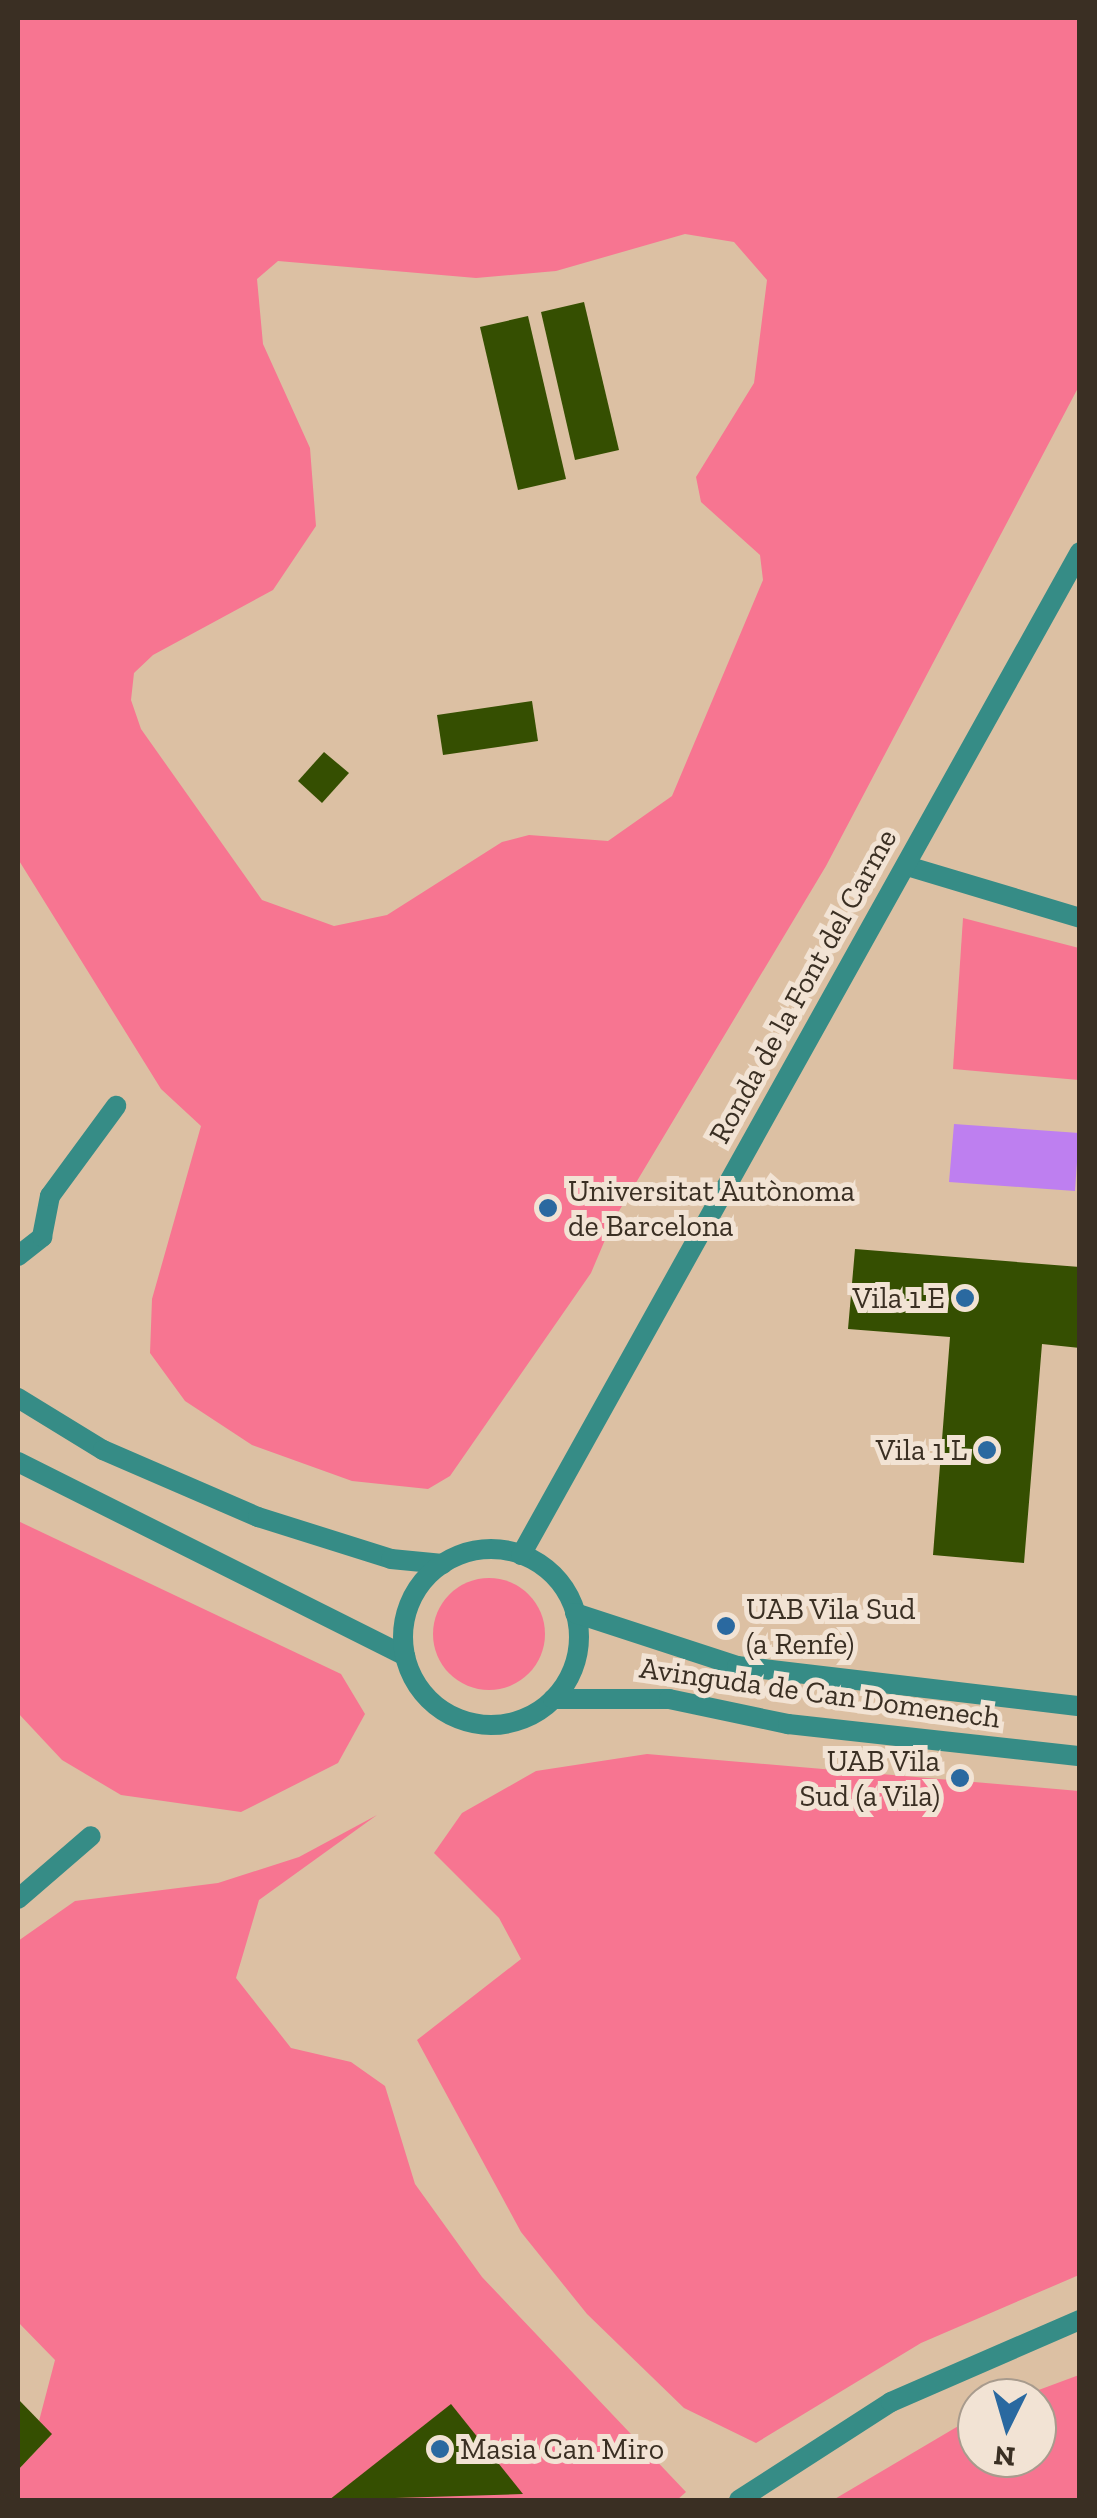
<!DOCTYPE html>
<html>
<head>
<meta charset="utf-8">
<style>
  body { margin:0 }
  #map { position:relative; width:1097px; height:2518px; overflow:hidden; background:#dcc0a3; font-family:"Zilla Slab",serif }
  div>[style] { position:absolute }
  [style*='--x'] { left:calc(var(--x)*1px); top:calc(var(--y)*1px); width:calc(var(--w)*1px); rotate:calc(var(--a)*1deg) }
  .green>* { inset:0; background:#f77591 }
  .round { border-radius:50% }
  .water>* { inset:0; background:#be7ff0 }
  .building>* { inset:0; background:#354f01 }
  .lane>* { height:20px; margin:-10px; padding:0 10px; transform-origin:10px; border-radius:10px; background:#368c86 }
  .street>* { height:20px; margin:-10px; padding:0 10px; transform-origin:10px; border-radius:10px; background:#368c86 }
  .street>.ring { margin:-10px; padding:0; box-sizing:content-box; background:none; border:20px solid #368c86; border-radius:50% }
  .dots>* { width:28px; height:28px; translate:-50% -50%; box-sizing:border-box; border:5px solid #f2e3d4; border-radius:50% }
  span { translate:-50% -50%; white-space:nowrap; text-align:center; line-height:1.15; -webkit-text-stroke:10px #f2e3d4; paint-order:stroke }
  .street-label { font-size:30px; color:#3a2f23 }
  .poi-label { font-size:30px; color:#3a2f23 }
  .left { translate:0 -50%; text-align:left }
  .right { translate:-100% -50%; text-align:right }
  .frame { position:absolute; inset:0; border:20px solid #3a2f23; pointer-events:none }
  .north { position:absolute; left:957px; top:2378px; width:100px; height:100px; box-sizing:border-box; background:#f2e3d4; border:2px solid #a89b8d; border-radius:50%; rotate:185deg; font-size:28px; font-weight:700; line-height:40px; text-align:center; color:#3a2f23 }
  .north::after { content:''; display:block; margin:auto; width:35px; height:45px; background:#2a69a0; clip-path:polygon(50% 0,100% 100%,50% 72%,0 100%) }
</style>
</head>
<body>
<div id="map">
  <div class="green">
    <div style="clip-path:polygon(evenodd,18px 18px,1079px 18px,1079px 386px,826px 866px,613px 1221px,591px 1273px,450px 1476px,428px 1489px,352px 1481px,252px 1445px,185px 1401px,150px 1353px,152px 1299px,201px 1126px,161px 1089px,18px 859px,18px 18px,685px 234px,734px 242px,767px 280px,754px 383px,696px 477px,701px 502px,760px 555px,763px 580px,672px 796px,608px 841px,529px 835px,502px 842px,387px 915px,334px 926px,262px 900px,141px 729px,131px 700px,134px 673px,153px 655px,273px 590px,316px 526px,310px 448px,263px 344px,257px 279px,278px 261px,476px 278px,556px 271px,685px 234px)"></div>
    <div style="clip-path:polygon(963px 918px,1079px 948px,1079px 1080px,953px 1069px)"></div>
    <div style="clip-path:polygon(18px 1521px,341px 1674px,365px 1714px,338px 1763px,241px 1812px,121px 1795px,62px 1760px,18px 1713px)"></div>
    <div class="round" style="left:433px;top:1578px;width:112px;height:112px"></div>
    <div style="clip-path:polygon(647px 1754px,1079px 1791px,1079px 2275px,921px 2343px,756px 2443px,684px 2408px,587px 2314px,521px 2232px,417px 2040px,521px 1959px,499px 1918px,434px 1853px,462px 1813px,536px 1771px)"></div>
    <div style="clip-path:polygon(377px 1815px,259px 1900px,236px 1978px,291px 2048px,351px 2062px,385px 2086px,415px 2184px,482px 2277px,686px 2492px,677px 2500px,20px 2500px,18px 2470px,51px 2435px,39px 2421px,55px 2360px,18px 2322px,18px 1941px,75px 1901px,218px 1883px,299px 1857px)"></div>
    <div style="clip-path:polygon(1079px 2375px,1079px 2500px,833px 2500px,977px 2415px,977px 2458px,1037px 2458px,1037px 2398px,1017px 2398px)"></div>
  </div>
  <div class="water">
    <div style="clip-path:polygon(954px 1124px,1079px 1133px,1075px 1191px,949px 1182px)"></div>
  </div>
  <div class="building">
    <div style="clip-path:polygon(584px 302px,619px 450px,575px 460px,541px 312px)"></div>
    <div style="clip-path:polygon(528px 316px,566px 479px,518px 490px,480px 327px)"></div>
    <div style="clip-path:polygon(532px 701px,538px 741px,443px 755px,437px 715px)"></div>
    <div style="clip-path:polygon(324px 752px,349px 773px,322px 803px,298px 781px)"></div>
    <div style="clip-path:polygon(855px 1249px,1080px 1267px,1080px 1348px,1042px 1344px,1024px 1563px,933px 1555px,950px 1337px,848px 1329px)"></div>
    <div style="clip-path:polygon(18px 2399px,52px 2434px,18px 2470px)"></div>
    <div style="clip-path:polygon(451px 2404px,523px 2494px,329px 2500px)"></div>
  </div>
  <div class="lane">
    <div style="--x:18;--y:1256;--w:31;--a:-38"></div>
    <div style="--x:42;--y:1237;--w:42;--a:-79"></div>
    <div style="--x:50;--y:1196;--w:112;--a:-53.7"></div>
  </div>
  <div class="street">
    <div style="--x:907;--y:866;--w:181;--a:16.7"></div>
    <div style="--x:18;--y:1398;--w:100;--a:31.5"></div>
    <div style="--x:103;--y:1450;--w:169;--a:23.4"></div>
    <div style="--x:258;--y:1517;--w:139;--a:17.5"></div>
    <div style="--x:391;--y:1559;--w:52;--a:5.5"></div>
    <div style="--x:18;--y:1462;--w:433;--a:26.6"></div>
    <div class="ring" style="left:403px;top:1549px;width:156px;height:156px"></div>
    <div style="--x:521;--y:1555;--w:1148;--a:-60.87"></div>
    <div style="--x:575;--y:1613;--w:170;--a:18.1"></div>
    <div style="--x:737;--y:1666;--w:345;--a:6.7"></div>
    <div style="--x:553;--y:1699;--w:116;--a:0"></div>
    <div style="--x:669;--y:1699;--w:122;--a:11.9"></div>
    <div style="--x:788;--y:1724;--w:294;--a:6.3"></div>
    <div style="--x:18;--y:1899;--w:96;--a:-40.8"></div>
    <div style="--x:739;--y:2500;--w:181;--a:-32.8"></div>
    <div style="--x:891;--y:2402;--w:206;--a:-23.5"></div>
  </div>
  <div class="dots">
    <div style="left:548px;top:1208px;background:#2a69a0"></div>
    <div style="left:965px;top:1298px;background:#2a69a0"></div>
    <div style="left:987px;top:1450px;background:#2a69a0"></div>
    <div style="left:726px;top:1626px;background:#2a69a0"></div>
    <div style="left:960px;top:1778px;background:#2a69a0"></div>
    <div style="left:440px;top:2449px;background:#2a69a0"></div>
  </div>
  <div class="street-label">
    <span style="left:803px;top:986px;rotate:-61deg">Ronda de la Font del Carme</span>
    <span style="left:820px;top:1693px;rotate:8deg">Avinguda de Can Domenech</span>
  </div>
  <div class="poi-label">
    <span class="left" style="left:568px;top:1208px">Universitat Autònoma<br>de Barcelona</span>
    <span class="right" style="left:945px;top:1298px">Vila 1 E</span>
    <span class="right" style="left:967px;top:1450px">Vila 1 L</span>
    <span class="left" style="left:746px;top:1626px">UAB Vila Sud<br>(a Renfe)</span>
    <span class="right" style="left:940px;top:1778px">UAB Vila<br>Sud (a Vila)</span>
    <span class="left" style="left:460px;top:2449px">Masia Can Miro</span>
  </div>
  <div class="frame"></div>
  <div class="north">N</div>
</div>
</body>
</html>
